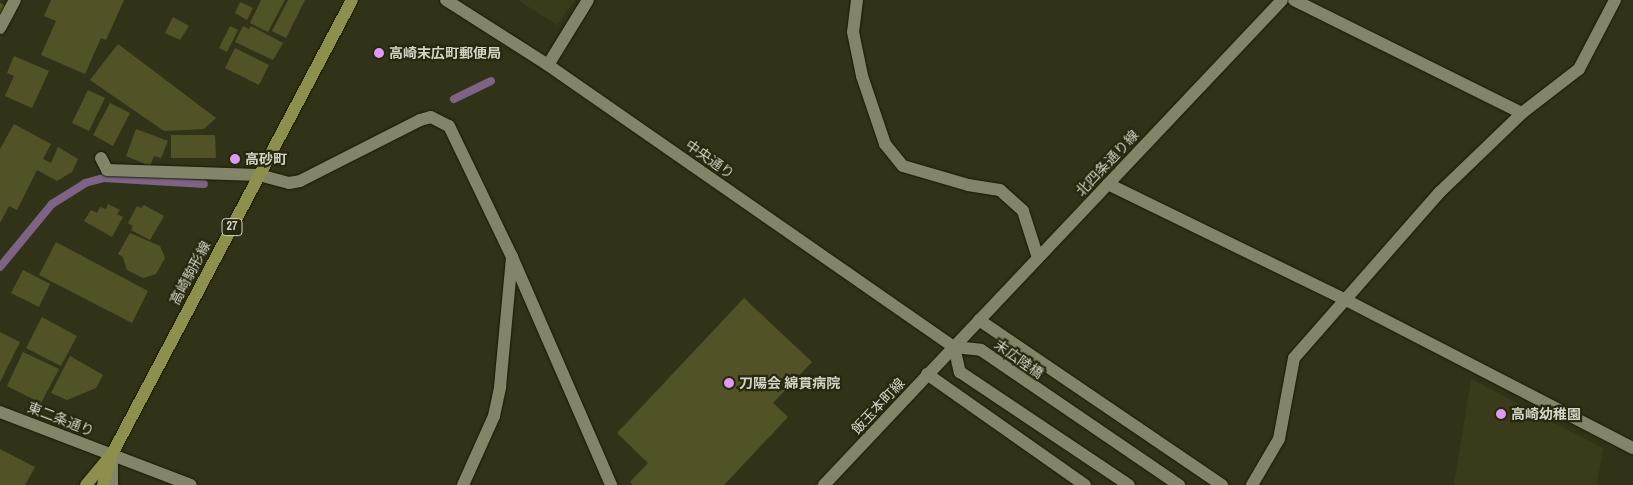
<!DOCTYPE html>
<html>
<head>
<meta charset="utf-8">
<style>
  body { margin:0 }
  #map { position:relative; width:1633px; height:485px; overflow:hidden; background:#313319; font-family:"Archivo Narrow","Noto Sans JP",sans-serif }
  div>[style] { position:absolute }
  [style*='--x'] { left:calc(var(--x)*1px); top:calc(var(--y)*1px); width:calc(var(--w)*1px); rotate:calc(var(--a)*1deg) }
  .built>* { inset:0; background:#393b1a }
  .stream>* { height:8px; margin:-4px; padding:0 4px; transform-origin:4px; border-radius:4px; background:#7e6387 }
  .building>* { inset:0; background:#515327 }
  .roads { filter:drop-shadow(0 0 1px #191a02) drop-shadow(0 0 1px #191a02) }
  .service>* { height:12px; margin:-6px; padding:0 6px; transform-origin:6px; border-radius:6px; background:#838569 }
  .minor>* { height:12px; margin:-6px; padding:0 6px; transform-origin:6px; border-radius:6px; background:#838569 }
  .tertiary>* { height:12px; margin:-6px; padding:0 6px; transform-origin:6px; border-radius:6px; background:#838569 }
  .secondary>* { height:12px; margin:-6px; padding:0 6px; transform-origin:6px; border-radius:6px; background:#838569 }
  .primary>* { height:12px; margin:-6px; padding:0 6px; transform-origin:6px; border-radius:6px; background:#8d904d }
  .dots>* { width:14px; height:14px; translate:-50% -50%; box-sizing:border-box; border:2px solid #27290f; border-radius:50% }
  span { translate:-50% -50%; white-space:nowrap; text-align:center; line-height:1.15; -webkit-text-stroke:4.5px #27290f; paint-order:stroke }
  .shield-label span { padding:1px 4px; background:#27290f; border:1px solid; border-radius:4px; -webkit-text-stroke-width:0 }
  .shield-label { font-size:12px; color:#d3d4c5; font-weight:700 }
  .poi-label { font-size:14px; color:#d3d4c5; font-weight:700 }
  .left { translate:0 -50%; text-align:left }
  .street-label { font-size:14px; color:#d3d4c5 }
</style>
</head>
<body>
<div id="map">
  <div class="built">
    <div style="clip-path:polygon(518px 0,575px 0,557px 25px)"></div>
    <div style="clip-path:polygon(1471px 379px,1603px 448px,1597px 485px,1454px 485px)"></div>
  </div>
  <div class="stream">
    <div style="--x:454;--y:99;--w:41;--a:-25.9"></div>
    <div style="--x:0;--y:267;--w:82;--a:-50.5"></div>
    <div style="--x:52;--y:204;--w:39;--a:-32"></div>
    <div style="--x:85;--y:183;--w:20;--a:-15"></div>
    <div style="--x:104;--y:178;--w:100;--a:3.4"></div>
  </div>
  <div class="building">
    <div style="clip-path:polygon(51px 0,124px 0,106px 40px,101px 38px,85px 74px,41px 55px,56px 21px,44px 16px)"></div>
    <div style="clip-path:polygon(261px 0,285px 0,268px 32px,250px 23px)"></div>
    <div style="clip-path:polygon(288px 0,305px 0,286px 38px,272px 31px)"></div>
    <div style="clip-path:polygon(240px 2px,253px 8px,247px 20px,235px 13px)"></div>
    <div style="clip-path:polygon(0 3px,6px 6px,0 16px)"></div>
    <div style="clip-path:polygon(173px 17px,189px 26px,180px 40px,165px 33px)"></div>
    <div style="clip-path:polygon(230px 26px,238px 30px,227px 52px,219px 48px)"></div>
    <div style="clip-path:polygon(243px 26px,249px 29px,251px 26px,283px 43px,273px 60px,235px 42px)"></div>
    <div style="clip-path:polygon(118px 44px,216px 118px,204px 129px,164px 131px,90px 80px)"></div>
    <div style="clip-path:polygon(235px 48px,269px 65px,259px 85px,225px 68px)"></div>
    <div style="clip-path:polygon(14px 56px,49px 71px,32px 108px,5px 96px,14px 76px,7px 73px)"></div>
    <div style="clip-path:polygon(88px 90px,105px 98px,89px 131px,72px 123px)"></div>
    <div style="clip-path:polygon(110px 103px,130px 113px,113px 146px,93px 135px)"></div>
    <div style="clip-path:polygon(14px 124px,51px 144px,43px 159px,51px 163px,58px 147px,78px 159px,72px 172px,57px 181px,37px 170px,17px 210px,9px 206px,0 223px,0 149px)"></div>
    <div style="clip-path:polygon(136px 129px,168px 141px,161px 158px,154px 156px,150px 166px,126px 156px)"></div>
    <div style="clip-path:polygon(171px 135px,215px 135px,216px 158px,171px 158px)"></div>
    <div style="clip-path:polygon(108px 204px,120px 210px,117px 214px,123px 217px,112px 237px,84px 221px,91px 210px,97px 213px,100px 207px,106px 209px)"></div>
    <div style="clip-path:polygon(144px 205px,164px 216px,150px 240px,131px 230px,133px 226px,128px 223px,137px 206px,141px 208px)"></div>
    <div style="clip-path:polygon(130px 233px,160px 246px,165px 258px,156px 274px,143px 278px,127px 270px,123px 257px,118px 254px)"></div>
    <div style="clip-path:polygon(56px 242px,148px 291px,132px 323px,39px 275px)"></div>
    <div style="clip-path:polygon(23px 270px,50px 284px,39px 307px,11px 293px)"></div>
    <div style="clip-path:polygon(744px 298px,812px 362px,773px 403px,788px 417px,724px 485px,633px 485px,630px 482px,648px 463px,617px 433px)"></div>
    <div style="clip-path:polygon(42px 317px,77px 336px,61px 366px,26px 348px)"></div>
    <div style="clip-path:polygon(0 332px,20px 342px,0 382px)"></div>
    <div style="clip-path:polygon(23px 352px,59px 369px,41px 403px,7px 386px)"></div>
    <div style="clip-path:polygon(70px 356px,103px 375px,96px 388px,67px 400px,51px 393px)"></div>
    <div style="clip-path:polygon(0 449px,35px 467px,25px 485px,0 485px)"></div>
  </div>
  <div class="roads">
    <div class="service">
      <div style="--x:857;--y:0;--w:32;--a:97"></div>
      <div style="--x:853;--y:32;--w:45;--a:78.4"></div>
      <div style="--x:862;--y:76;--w:72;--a:71.3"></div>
      <div style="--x:885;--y:144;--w:28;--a:51"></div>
      <div style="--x:903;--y:166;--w:68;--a:16.3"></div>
      <div style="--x:968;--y:185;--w:32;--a:9"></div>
      <div style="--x:1000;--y:190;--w:31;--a:42"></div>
      <div style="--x:1023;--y:211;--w:49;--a:72.3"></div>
      <div style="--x:1294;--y:0;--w:254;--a:26.4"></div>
      <div style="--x:101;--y:158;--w:13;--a:63"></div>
      <div style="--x:107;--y:170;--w:152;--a:1.9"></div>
      <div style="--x:463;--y:485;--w:76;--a:-65.8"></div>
      <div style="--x:494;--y:416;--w:30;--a:-78"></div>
      <div style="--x:500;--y:387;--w:131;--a:-84.7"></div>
      <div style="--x:1252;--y:485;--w:53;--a:-59.6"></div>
      <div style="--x:1279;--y:439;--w:82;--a:-79.5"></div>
      <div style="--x:1294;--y:358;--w:221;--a:-48.7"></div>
      <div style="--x:1440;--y:192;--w:114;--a:-43.9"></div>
      <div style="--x:1522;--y:113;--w:72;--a:-37.7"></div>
      <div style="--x:1579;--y:69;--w:78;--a:-62.4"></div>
    </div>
    <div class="minor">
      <div style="--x:0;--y:28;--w:32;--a:-62"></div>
      <div style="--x:548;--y:65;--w:76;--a:-58.4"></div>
      <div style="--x:1108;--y:184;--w:265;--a:26"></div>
      <div style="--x:1346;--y:300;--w:323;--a:27.3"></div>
      <div style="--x:979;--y:320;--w:294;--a:34.2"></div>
      <div style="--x:927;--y:374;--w:193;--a:35.1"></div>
      <div style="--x:112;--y:459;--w:26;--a:90"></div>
    </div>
    <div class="tertiary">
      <div style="--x:259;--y:175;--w:31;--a:15"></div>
      <div style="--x:289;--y:183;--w:11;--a:-10"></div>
      <div style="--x:300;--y:181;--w:135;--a:-26.9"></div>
      <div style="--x:420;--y:120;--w:11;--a:-15"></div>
      <div style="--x:431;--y:117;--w:20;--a:27"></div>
      <div style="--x:449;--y:126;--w:145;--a:64.3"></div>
      <div style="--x:512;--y:257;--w:249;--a:66.5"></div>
      <div style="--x:954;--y:347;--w:477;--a:-46.6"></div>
      <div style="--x:954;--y:347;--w:27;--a:6"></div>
      <div style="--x:981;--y:350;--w:240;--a:34.3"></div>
      <div style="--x:954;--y:347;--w:26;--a:77"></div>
      <div style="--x:960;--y:372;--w:203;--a:33.8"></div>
      <div style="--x:0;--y:412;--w:204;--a:20.9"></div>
    </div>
    <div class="secondary">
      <div style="--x:446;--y:0;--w:121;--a:32.5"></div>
      <div style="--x:548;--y:65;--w:494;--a:34.8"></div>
      <div style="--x:954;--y:347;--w:190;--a:133.3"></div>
    </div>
    <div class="primary">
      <div style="--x:86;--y:485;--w:35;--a:-50"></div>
      <div style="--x:103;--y:485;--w:32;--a:-74"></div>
      <div style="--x:112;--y:454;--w:514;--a:-62.14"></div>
    </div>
  </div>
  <div class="dots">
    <div style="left:379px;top:53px;background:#dd99f3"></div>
    <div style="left:235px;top:159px;background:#dd99f3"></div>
    <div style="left:729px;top:383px;background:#dd99f3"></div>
    <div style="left:1501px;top:414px;background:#dd99f3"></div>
  </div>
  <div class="shield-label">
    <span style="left:232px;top:227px">27</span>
  </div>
  <div class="poi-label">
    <span class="left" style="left:389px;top:53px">高崎末広町郵便局</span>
    <span class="left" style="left:245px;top:159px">高砂町</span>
    <span class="left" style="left:739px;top:383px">刀陽会 綿貫病院</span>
    <span class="left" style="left:1511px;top:414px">高崎幼稚園</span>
  </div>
  <div class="street-label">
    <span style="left:710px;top:159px;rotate:35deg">中央通り</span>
    <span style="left:1107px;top:163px;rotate:-47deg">北四条通り線</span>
    <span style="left:190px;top:273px;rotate:-62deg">高崎駒形線</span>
    <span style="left:1019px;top:359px;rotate:35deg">末広陸橋</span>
    <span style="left:878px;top:406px;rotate:-47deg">飯玉本町線</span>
    <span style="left:61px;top:419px;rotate:21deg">東二条通り</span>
  </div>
</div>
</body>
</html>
